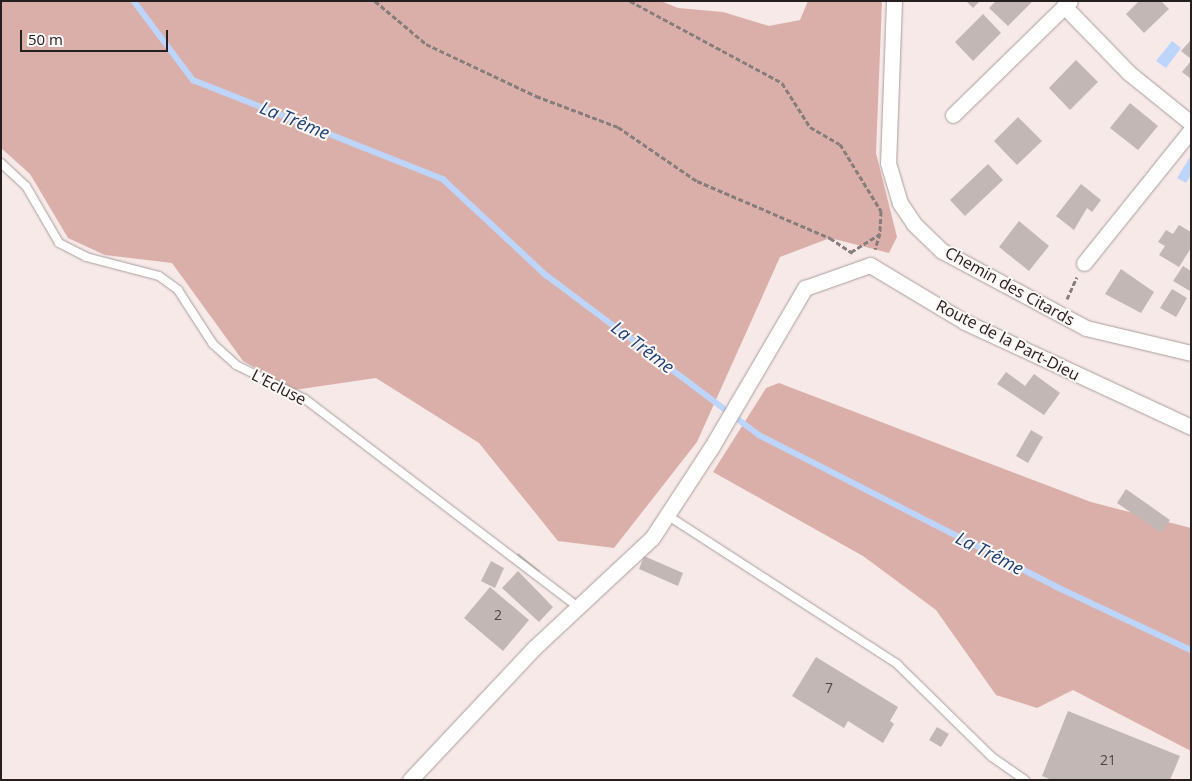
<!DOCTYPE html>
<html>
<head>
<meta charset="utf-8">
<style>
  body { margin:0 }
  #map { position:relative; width:1192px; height:781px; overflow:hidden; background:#f6e9e7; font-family:"Open Sans",sans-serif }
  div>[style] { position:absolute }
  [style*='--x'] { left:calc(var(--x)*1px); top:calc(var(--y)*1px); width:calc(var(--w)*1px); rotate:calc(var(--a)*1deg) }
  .green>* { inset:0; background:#dbafa9 }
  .water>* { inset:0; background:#bdd5fa }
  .stream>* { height:5.5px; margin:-2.75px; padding:0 2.75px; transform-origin:2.75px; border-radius:2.75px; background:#bdd5fa }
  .building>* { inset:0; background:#c3b7b5 }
  .path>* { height:3px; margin-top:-1.5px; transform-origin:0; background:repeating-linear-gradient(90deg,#867d7c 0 5px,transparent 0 7.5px) }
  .roads { filter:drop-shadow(0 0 1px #aa9e9c) drop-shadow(0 0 1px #aa9e9c) }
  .lane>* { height:8px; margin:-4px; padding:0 4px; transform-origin:4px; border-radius:4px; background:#fff }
  .street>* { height:15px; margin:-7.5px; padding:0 7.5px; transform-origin:7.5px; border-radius:7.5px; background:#fff }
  span { translate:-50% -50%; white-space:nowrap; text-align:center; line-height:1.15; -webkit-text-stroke:4px #fdf8f7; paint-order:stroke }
  .number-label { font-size:14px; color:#4c4644 }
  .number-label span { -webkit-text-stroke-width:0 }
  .street-label { font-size:16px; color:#25201f }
  .water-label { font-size:18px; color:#1a3e74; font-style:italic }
  .frame { position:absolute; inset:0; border:2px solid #25201f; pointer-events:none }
  .scale { position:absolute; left:20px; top:30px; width:148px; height:22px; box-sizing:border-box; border:2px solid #25201f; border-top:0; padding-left:6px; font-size:15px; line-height:18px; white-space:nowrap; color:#25201f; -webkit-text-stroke:4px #fdf8f7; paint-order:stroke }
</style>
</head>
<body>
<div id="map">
  <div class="green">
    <div style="clip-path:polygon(1px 1px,661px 1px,678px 8px,723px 12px,769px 26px,800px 20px,808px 1px,882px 1px,876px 153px,897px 237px,889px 253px,830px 238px,780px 257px,697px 442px,614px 548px,558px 541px,479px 443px,376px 378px,294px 390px,243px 361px,172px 263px,105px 255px,68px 238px,30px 174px,1px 148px)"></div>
    <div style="clip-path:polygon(779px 383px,1091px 502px,1191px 528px,1191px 751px,1073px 690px,1037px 708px,996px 695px,936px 610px,863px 556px,713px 472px,766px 388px)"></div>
  </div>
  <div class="water">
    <div style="clip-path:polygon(1172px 41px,1181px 48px,1166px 68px,1156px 61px)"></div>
    <div style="clip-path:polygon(1190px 157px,1191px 175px,1186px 183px,1177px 178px)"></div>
  </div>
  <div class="stream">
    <div style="--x:134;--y:1;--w:99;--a:53.2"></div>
    <div style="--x:193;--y:80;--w:269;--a:21.6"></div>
    <div style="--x:443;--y:179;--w:141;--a:43"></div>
    <div style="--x:546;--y:275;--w:266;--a:36.9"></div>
    <div style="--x:759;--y:435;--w:335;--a:27"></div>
    <div style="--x:1057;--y:587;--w:148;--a:25.2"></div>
  </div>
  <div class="building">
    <div style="clip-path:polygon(966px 1px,980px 1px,973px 8px)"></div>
    <div style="clip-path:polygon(996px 1px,1033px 1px,1008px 26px,989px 8px)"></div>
    <div style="clip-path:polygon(1139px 1px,1161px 1px,1169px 9px,1144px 33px,1126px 14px)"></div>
    <div style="clip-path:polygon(983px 14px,1001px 33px,973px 61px,955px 42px)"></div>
    <div style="clip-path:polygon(1191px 40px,1191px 59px,1181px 51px)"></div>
    <div style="clip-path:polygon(1076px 60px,1098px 82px,1070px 110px,1049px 88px)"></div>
    <div style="clip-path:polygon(1191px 61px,1191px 79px,1182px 72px)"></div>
    <div style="clip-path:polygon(1130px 103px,1158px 126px,1138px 150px,1110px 128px)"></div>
    <div style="clip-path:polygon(1018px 117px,1042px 141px,1017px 165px,994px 141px)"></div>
    <div style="clip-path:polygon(988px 164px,1003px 180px,965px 216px,950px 200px)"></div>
    <div style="clip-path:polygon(1081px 184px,1101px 200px,1092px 212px,1087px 208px,1074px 230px,1056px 216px)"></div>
    <div style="clip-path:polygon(1019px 221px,1049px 246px,1029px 271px,999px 247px)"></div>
    <div style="clip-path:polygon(1179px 225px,1191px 232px,1191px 248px,1179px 267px,1159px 255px,1165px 246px,1158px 242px,1166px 230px,1173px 234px)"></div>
    <div style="clip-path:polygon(1183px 266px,1191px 271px,1190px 291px,1173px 281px)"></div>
    <div style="clip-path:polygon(1121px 269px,1154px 292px,1141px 313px,1105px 294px)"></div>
    <div style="clip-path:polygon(1172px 289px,1187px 298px,1176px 317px,1160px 308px)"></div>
    <div style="clip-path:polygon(1006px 372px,1025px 386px,1034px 374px,1060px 393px,1044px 415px,997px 384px)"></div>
    <div style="clip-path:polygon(1031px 430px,1043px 437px,1028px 463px,1016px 456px)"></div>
    <div style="clip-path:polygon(1126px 489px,1170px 520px,1161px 533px,1117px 503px)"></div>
    <div style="clip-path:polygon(518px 553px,540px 571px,538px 574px,516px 557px)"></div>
    <div style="clip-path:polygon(644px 556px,683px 573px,678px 586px,639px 569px)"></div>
    <div style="clip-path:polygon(491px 561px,504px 568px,495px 588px,481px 581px)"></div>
    <div style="clip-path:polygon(518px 571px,553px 607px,539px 622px,502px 588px)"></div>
    <div style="clip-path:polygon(490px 587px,529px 620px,503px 651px,464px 618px)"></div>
    <div style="clip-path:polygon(816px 657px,898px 707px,890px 721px,894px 724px,883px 743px,848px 721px,844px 728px,792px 696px)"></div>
    <div style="clip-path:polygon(1068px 711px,1180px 756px,1170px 780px,1052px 780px,1042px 776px)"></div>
    <div style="clip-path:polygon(937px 727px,949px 734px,941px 747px,929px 740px)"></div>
  </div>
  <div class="path">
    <div style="--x:375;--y:1;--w:67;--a:40.1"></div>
    <div style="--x:426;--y:44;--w:122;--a:25.3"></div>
    <div style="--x:536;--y:96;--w:88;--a:20.7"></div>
    <div style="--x:618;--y:127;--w:96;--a:34.4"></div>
    <div style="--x:697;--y:181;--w:145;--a:23.2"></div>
    <div style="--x:830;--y:238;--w:27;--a:34"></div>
    <div style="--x:630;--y:1;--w:173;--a:28.3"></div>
    <div style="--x:782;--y:83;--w:52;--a:57.5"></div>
    <div style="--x:810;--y:127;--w:34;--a:30"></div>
    <div style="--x:840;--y:144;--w:79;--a:58.5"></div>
    <div style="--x:881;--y:211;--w:22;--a:93"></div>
    <div style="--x:880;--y:233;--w:17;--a:107"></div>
    <div style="--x:851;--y:252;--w:34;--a:-32"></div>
    <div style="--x:1067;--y:299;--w:24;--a:-66"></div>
  </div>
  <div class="roads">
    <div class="lane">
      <div style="--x:1;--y:163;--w:34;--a:43"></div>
      <div style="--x:26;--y:186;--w:66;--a:59.9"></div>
      <div style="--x:59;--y:243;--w:30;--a:27"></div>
      <div style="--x:86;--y:257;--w:75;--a:14.6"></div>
      <div style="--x:159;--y:276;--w:24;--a:36"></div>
      <div style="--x:178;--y:290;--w:64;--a:57.1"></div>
      <div style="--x:213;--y:344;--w:31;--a:42"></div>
      <div style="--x:236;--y:365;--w:77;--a:26.2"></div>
      <div style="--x:305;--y:399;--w:343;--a:37.3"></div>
      <div style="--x:667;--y:515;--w:274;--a:32.9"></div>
      <div style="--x:897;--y:664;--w:133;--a:44.4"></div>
      <div style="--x:992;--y:757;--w:40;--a:34.9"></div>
    </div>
    <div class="street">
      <div style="--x:894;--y:1;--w:162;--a:92.1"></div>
      <div style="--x:888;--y:163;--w:42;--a:73.3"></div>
      <div style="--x:900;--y:203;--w:25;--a:56"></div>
      <div style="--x:914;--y:224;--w:39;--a:44"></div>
      <div style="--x:942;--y:251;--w:163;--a:28.1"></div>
      <div style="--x:1086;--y:328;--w:108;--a:13.4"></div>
      <div style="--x:1064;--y:6;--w:93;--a:45.9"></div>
      <div style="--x:1129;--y:73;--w:80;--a:38.9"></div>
      <div style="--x:953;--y:115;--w:163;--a:-44.3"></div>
      <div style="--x:1084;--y:263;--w:171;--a:-51.2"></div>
      <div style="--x:410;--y:780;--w:181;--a:-46.8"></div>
      <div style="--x:534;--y:648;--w:161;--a:-43"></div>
      <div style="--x:652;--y:538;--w:108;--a:-56.8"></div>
      <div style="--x:711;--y:448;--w:186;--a:-59.6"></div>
      <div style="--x:805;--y:288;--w:69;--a:-19.5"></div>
      <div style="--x:870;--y:265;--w:111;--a:31"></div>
      <div style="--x:965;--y:322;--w:249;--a:24.9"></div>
    </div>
  </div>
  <div class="number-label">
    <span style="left:498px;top:615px">2</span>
    <span style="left:829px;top:688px">7</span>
    <span style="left:1108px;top:760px">21</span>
  </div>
  <div class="street-label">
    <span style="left:1010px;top:286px;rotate:29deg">Chemin des Citards</span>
    <span style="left:1008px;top:340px;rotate:27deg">Route de la Part-Dieu</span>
    <span style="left:279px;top:387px;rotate:27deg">L'Ecluse</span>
  </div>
  <div class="water-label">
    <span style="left:295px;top:120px;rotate:22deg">La Trême</span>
    <span style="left:643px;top:347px;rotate:37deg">La Trême</span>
    <span style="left:990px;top:553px;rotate:27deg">La Trême</span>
  </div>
  <div class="frame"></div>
  <div class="scale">50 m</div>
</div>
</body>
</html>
